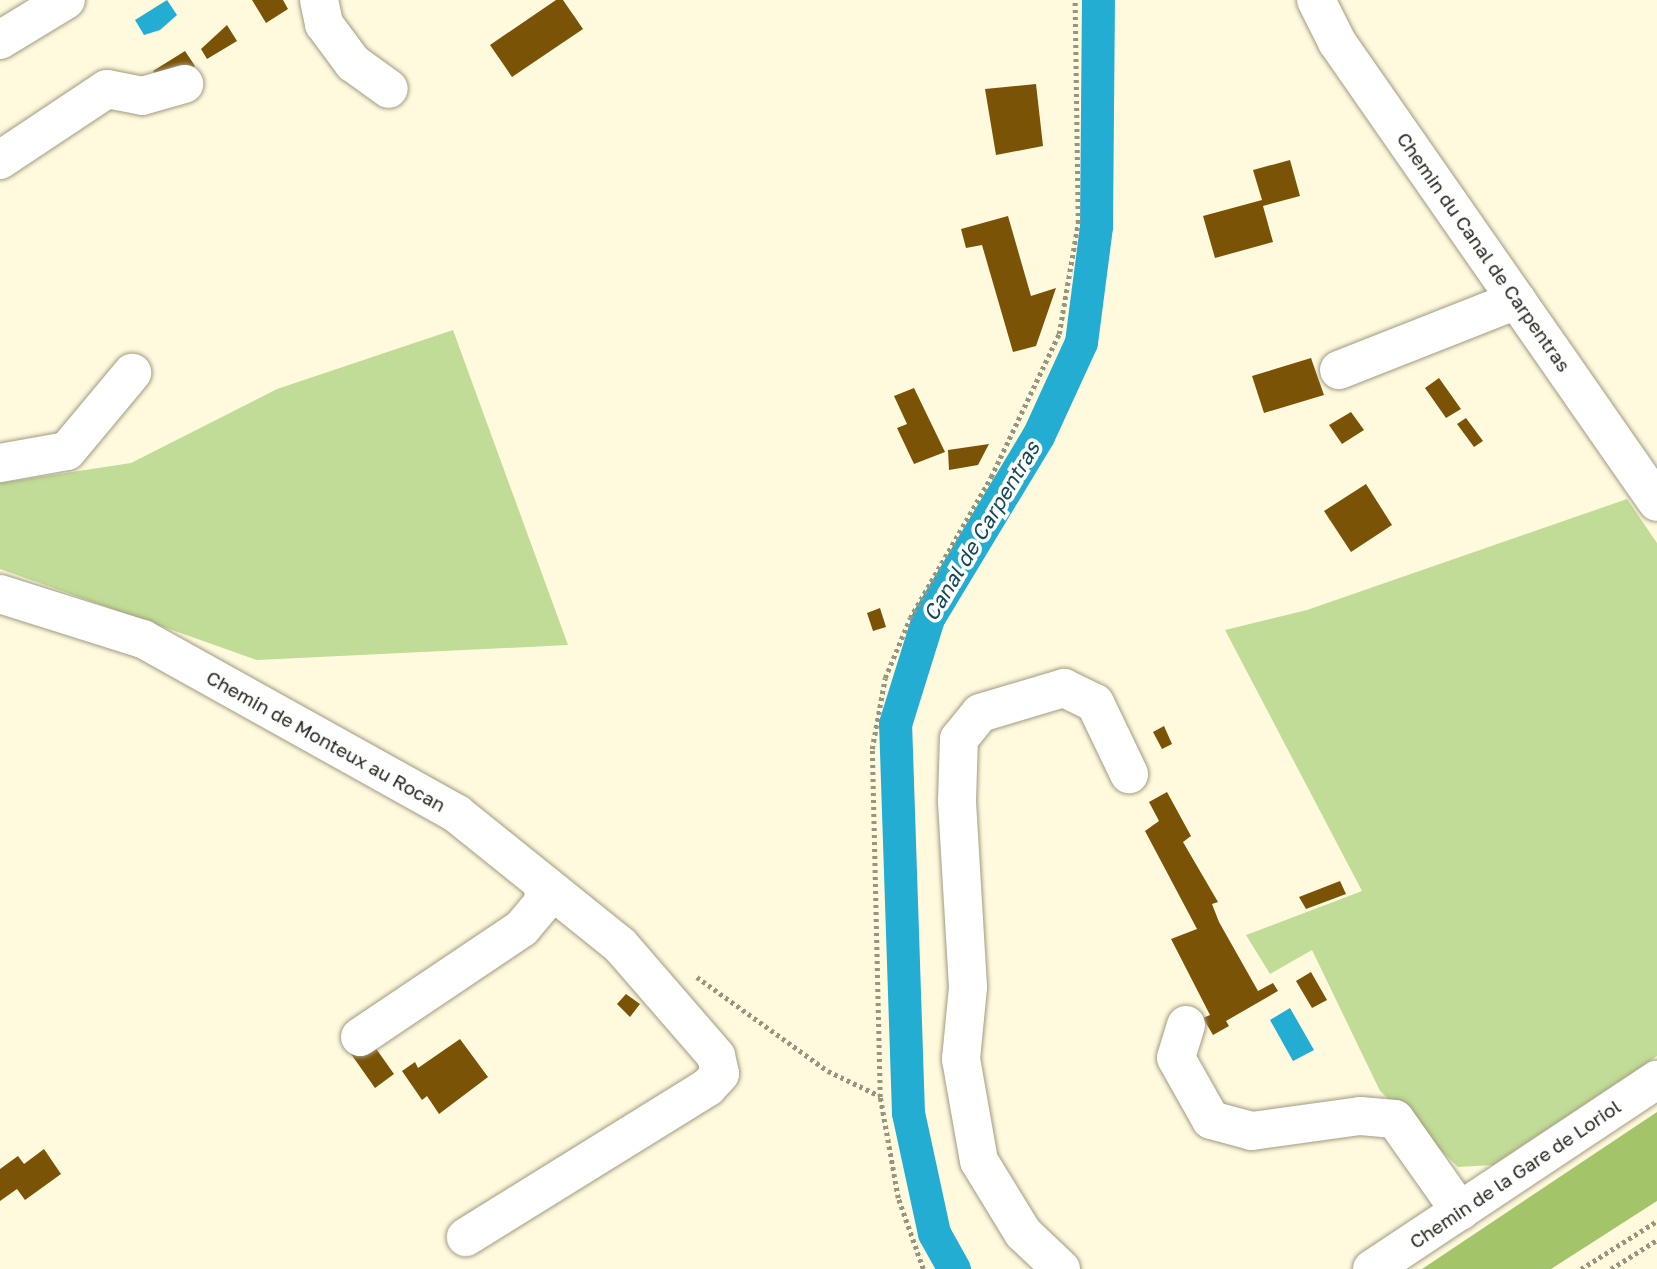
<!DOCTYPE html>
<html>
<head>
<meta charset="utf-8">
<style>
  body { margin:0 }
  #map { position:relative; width:1657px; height:1269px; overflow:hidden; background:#fffade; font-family:"Golos Text",sans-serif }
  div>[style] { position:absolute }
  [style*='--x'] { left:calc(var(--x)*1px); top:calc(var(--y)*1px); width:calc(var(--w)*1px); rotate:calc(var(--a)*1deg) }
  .green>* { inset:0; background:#c1dc96 }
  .forest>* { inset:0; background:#a4c46a }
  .water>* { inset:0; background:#23add3 }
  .canal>* { height:33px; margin:-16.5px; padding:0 16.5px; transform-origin:16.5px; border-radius:16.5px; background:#23add3 }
  .building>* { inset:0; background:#7b5307 }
  .path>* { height:4.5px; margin-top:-2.25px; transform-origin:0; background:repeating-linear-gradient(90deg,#979480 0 3.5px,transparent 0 7px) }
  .roads { filter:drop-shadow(0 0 2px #a09b81) drop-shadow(0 0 2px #a09b81) }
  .minor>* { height:38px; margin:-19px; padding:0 19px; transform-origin:19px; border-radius:19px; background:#fff }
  span { translate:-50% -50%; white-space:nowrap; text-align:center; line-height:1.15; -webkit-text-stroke:7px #fff; paint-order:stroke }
  .street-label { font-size:19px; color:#27261b }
  .water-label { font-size:21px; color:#124858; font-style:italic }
</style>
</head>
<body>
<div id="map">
  <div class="green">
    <div style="clip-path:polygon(453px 330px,568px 645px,257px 660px,0 569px,0 483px,131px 463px,277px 389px)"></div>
    <div style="clip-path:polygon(1627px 499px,1657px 543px,1657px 1056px,1493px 1165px,1458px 1167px,1380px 1091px,1312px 950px,1270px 974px,1246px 935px,1362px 891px,1225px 630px,1307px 610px)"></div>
  </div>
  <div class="forest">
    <div style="clip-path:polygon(1657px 1112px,1657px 1201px,1551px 1269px,1422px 1269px)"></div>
  </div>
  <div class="water">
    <div style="clip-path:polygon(167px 0,177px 15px,160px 30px,144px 35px,135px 20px)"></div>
    <div style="clip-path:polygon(1290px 1008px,1314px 1050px,1293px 1061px,1270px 1020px)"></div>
  </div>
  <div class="canal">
    <div style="--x:954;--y:1269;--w:41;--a:-119.1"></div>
    <div style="--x:934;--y:1233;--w:123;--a:-102.2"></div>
    <div style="--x:908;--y:1113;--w:389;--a:-91.9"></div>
    <div style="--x:895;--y:724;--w:111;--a:-72.7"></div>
    <div style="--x:928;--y:618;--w:213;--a:-58.9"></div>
    <div style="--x:1038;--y:436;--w:103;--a:-65.4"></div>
    <div style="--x:1081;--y:342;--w:117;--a:-82.6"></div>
    <div style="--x:1096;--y:226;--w:226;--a:-89.5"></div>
  </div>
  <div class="building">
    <div style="clip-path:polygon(252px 0,283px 0,288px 9px,266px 23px)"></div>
    <div style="clip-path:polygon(556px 0,563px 0,583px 29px,512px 77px,490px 45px)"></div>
    <div style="clip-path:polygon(227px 25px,237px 41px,207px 59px,201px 49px)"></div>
    <div style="clip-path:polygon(185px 51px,195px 66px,163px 87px,153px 71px)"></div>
    <div style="clip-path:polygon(1036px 84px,1043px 146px,996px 155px,985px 89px)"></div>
    <div style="clip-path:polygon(1290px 160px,1300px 196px,1263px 206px,1273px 242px,1215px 258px,1203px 216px,1262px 200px,1253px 170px)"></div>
    <div style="clip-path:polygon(1008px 216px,1031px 296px,1056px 288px,1036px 346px,1013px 352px,982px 245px,966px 248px,961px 229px)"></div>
    <div style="clip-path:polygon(1311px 358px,1324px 395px,1264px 413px,1252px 376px)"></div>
    <div style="clip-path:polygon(1439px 378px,1461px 409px,1446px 418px,1425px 388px)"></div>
    <div style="clip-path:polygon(914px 388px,945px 452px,914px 464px,897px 428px,907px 424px,894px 396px)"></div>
    <div style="clip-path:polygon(1351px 412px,1364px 430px,1342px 444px,1329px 425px)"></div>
    <div style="clip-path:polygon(1466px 418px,1483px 441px,1474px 447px,1457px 424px)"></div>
    <div style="clip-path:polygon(989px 444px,978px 465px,949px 470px,948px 450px)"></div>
    <div style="clip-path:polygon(1366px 484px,1392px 525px,1351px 552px,1324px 511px)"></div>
    <div style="clip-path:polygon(880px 608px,886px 627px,873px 631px,867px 613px)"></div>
    <div style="clip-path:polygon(1164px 726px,1172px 744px,1162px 749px,1153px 732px)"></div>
    <div style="clip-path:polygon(1167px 792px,1191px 836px,1183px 842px,1218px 902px,1212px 904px,1219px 922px,1258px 991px,1273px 983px,1278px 991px,1226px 1021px,1229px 1026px,1213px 1035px,1203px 1018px,1210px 1015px,1171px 939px,1197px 929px,1145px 831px,1159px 821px,1149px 802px)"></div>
    <div style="clip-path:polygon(1340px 881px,1346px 894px,1306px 909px,1299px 897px)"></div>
    <div style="clip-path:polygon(1311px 972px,1327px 1000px,1312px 1008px,1296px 981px)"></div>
    <div style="clip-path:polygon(626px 994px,640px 1004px,630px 1017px,617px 1004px)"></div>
    <div style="clip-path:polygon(460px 1039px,488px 1077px,439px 1114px,427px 1096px,422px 1100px,402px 1071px,415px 1062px,418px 1068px)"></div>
    <div style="clip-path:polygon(370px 1040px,394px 1074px,375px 1088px,351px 1054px)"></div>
    <div style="clip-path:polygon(44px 1149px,61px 1174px,25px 1200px,17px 1189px,0 1201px,0 1169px,18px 1156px,24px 1164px)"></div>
  </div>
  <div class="path">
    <div style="--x:697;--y:977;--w:161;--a:35.7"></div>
    <div style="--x:828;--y:1071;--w:58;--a:25.7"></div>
    <div style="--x:923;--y:1269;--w:75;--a:-109.4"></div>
    <div style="--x:898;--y:1198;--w:103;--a:-100.1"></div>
    <div style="--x:880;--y:1097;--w:348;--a:-91.3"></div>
    <div style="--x:872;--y:749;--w:72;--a:-79.6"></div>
    <div style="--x:885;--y:678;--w:65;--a:-67.4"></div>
    <div style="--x:910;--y:618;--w:163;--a:-60.1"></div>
    <div style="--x:991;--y:477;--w:158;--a:-64.6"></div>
    <div style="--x:1059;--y:334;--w:113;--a:-80.3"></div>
    <div style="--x:1078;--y:223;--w:223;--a:-90.8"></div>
    <div style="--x:1581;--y:1269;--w:90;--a:-32.3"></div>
    <div style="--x:1611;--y:1269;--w:54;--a:-32.2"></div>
  </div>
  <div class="roads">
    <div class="minor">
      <div style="--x:319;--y:0;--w:25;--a:78"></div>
      <div style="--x:324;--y:24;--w:49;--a:53.4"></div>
      <div style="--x:353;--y:63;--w:44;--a:35.8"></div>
      <div style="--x:1316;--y:0;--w:47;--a:63.4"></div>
      <div style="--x:1337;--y:42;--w:560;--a:55.18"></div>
      <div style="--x:0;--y:40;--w:77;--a:-31.2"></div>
      <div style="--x:0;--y:160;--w:128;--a:-33.6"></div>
      <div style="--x:107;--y:89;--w:36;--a:11"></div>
      <div style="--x:142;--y:96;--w:44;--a:-15.9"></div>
      <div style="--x:1339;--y:370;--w:191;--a:-21.5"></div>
      <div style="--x:0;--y:463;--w:68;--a:-10.2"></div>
      <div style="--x:67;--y:451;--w:102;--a:-50.2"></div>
      <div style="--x:0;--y:594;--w:150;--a:17.5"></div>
      <div style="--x:143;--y:639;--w:359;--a:29.1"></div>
      <div style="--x:457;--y:814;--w:209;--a:38.8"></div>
      <div style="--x:620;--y:945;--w:147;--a:49.1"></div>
      <div style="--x:716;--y:1056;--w:18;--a:77"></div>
      <div style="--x:720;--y:1074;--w:18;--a:133"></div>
      <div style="--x:708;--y:1087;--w:285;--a:148.2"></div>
      <div style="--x:1186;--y:1025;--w:34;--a:107"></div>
      <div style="--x:1176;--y:1058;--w:71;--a:60.6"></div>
      <div style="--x:1211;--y:1120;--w:42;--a:15"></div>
      <div style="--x:1252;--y:1131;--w:109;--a:-7.9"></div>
      <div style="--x:1360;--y:1116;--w:35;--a:5"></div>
      <div style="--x:1395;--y:1119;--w:113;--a:54.8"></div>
      <div style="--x:360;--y:1037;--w:195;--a:-33.9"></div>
      <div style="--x:522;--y:928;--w:33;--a:-50"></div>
      <div style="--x:543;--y:903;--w:19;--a:-87"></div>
      <div style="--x:1061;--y:1269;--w:52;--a:-136.5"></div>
      <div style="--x:1023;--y:1233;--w:84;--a:-121.4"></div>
      <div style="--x:979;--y:1161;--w:104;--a:-100"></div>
      <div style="--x:961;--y:1059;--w:72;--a:-84.4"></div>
      <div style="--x:968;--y:987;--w:186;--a:-93.4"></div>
      <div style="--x:957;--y:801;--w:62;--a:-88.2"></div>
      <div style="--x:959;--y:739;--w:33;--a:-51"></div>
      <div style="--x:980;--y:713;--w:88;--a:-16.6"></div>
      <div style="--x:1064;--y:688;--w:34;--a:26"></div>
      <div style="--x:1095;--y:703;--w:79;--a:64.4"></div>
      <div style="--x:1372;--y:1269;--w:342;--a:-33.6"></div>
    </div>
  </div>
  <div class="street-label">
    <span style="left:1484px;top:252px;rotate:55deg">Chemin du Canal de Carpentras</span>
    <span style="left:326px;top:741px;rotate:29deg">Chemin de Monteux au Rocan</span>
    <span style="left:1515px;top:1174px;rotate:-34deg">Chemin de la Gare de Loriol</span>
  </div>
  <div class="water-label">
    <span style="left:981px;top:531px;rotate:-59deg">Canal de Carpentras</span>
  </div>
</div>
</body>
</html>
